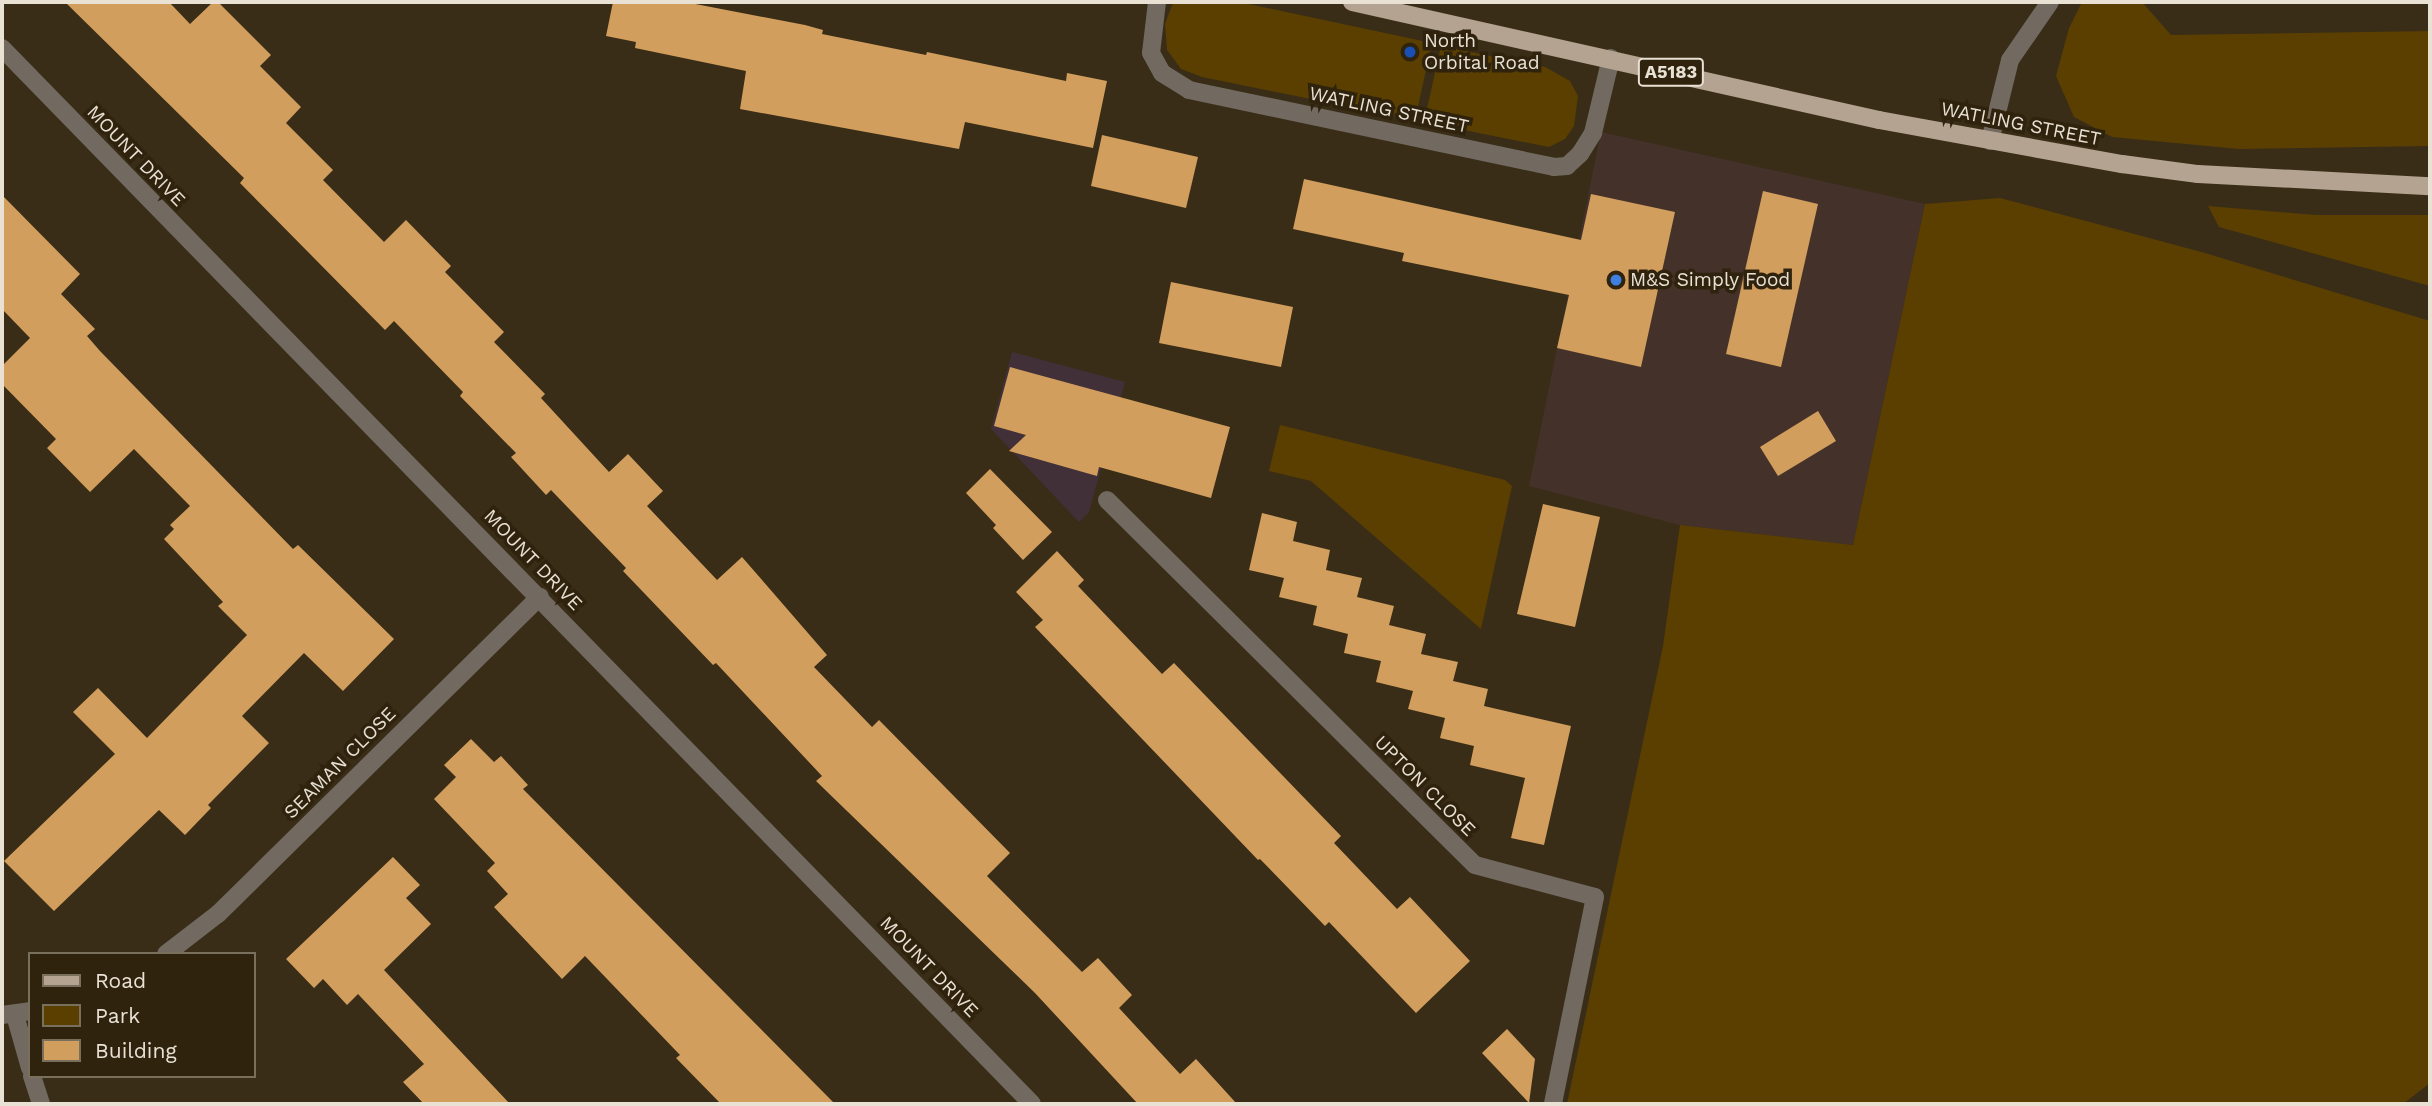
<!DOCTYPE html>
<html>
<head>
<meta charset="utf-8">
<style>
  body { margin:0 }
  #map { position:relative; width:2432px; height:1106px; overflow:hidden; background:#392d18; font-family:"Work Sans",sans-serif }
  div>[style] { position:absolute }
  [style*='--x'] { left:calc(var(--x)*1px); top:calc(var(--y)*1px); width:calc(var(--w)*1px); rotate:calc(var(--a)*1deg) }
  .commercial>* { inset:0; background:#44322a }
  .industrial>* { inset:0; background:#423039 }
  .green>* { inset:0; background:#5b3f00 }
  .building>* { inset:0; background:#d29e5d }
  .minor>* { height:18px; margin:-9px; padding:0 9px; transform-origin:9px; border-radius:9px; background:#726a60 }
  .major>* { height:18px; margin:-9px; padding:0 9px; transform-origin:9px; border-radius:9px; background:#b4a391 }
  .dots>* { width:19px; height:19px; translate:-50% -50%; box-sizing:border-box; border:4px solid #2f230e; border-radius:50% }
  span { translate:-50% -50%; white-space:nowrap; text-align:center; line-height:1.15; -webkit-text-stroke:7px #2f230e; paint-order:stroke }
  .shield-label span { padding:2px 5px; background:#2f230e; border:2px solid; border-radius:5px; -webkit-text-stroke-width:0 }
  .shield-label { font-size:18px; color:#e8e1d4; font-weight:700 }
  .poi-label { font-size:19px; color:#e8e1d4 }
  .left { translate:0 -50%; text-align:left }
  .street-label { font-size:19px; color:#e8e1d4 }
  .frame { position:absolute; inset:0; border:4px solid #e8e1d4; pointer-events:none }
  .legend { position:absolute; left:28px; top:952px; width:228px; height:126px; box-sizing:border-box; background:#2f230e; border:2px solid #796f5d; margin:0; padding:9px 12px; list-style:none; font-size:21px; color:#e8e1d4 }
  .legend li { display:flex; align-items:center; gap:14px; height:35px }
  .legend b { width:35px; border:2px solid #796f5d }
</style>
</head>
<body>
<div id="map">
  <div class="commercial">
    <div style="clip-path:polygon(1601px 132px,1925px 204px,1853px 545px,1680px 525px,1529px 486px)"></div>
  </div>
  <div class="industrial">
    <div style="clip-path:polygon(1012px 352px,1125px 382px,1089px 512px,1079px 522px,991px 429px)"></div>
  </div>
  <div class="green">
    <div style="clip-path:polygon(1177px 2px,1239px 2px,1432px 43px,1415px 120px,1202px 77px,1181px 69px,1167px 50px,1165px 24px,1172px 5px)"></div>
    <div style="clip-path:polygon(2082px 2px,2142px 2px,2171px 35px,2430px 31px,2430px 146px,2239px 149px,2112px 137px,2074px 117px,2056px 76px,2069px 28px)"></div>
    <div style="clip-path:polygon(1441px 46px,1545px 67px,1570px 81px,1578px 96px,1574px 126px,1565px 139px,1549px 147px,1424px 122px)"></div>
    <div style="clip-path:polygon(2000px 198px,2205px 253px,2430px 321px,2430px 1083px,2403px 1104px,1567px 1104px,1663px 646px,1680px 525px,1853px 545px,1925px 204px)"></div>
    <div style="clip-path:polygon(2208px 206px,2316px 215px,2430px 215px,2430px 286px,2219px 227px)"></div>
    <div style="clip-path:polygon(1280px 425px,1505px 480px,1512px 486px,1481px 629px,1311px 481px,1269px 471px)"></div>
  </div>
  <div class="building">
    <div style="clip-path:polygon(65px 2px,169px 2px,190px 24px,213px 2px,218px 2px,271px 55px,260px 66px,301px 107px,286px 123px,333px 170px,323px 180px,384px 242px,406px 220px,451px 266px,445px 272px,504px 332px,494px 342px,545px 394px,541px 398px,609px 472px,628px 454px,663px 491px,647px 506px,717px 580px,742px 557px,827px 655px,814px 667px,872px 727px,879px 720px,1010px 853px,987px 876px,1082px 972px,1098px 958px,1132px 995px,1119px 1008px,1180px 1074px,1196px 1059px,1237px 1104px,1138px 1104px,1035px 993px,816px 781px,822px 776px,716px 663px,713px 665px,623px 571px,626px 568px,551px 490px,546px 495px,511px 457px,516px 453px,460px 396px,463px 392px,425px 353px,394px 321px,385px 330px,240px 183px,244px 178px)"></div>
    <div style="clip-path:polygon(613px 2px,685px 2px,805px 25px,823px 30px,822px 34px,926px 55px,927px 52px,1066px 81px,1067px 73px,1107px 81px,1093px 148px,965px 122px,959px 149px,740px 109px,746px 71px,635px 48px,636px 42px,606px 36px)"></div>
    <div style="clip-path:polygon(1102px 135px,1198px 157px,1186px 208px,1091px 186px)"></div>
    <div style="clip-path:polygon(1304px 179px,1581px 240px,1591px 194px,1675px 212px,1641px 367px,1557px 348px,1569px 295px,1402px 261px,1404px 253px,1293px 229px)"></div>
    <div style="clip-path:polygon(1763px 191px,1818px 204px,1781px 367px,1726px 354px)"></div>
    <div style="clip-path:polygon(2px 195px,80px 274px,61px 294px,95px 329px,87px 336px,100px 351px,293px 549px,298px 545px,394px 639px,343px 691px,304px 653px,242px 716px,269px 743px,208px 805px,211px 808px,185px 835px,159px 810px,54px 911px,4px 861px,115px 754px,73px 712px,98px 688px,147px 738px,247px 635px,218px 606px,223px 602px,164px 539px,174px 529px,170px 525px,190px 506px,134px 449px,90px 492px,47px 448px,56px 439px,2px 384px,2px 366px,30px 338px,2px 309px)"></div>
    <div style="clip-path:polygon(1171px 282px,1293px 307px,1281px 367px,1159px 343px)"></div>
    <div style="clip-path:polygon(1010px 367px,1230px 427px,1211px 498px,1099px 467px,1097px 476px,1009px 451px,1026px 435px,994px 426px)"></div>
    <div style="clip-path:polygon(1818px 411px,1836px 441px,1778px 476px,1760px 447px)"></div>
    <div style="clip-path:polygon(990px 469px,1052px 532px,1023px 560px,993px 528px,996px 525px,966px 493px)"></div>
    <div style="clip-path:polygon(1543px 504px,1600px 517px,1575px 627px,1517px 614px)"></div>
    <div style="clip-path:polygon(1262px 513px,1297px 522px,1293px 541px,1330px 550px,1326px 570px,1362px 578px,1357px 597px,1394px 606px,1389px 625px,1426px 634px,1421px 654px,1458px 662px,1453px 681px,1488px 689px,1484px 706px,1571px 726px,1544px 845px,1511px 838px,1525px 778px,1470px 765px,1474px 746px,1440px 738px,1445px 718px,1408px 709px,1413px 691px,1376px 682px,1381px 661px,1344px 653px,1348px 634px,1313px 625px,1317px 606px,1279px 597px,1284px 578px,1249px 570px)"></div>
    <div style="clip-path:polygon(1057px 551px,1084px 580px,1078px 586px,1162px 674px,1174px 663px,1341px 836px,1334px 843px,1397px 909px,1410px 897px,1470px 961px,1416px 1013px,1329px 922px,1325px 926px,1260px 859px,1258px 860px,1035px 627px,1043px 620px,1016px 592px)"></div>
    <div style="clip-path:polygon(471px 739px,494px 762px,501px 756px,528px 785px,523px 789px,835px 1104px,721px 1104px,676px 1058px,680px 1055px,585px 956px,562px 979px,494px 907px,508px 894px,487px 871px,495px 863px,434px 799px,456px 777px,444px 765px)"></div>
    <div style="clip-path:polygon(393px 857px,420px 885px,406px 898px,431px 924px,384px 970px,510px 1104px,424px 1104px,403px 1082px,424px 1064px,358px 994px,347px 1005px,323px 979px,314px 988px,286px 959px)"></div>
    <div style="clip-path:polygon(1507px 1029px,1535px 1059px,1529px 1103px,1482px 1053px)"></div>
  </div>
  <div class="minor">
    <div style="--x:1157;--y:2;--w:51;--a:96.7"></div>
    <div style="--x:1151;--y:53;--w:23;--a:61"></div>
    <div style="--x:1162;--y:73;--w:32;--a:32"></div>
    <div style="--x:1189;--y:90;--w:373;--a:11.9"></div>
    <div style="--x:1554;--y:167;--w:13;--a:-4"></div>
    <div style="--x:1567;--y:166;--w:18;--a:-43"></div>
    <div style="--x:1580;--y:154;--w:25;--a:-58"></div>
    <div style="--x:1593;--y:133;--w:77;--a:-76.5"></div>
    <div style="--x:2;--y:48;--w:1475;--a:45.71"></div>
    <div style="--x:1990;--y:141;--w:83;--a:-76.1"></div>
    <div style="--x:2010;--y:60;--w:70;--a:-55.4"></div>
    <div style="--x:1107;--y:500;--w:518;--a:44.77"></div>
    <div style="--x:1475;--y:865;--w:124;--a:14.9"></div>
    <div style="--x:1595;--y:897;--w:211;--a:101.5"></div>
    <div style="--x:166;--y:954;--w:66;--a:-37.6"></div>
    <div style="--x:218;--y:914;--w:452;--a:-44.6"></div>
    <div style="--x:2;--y:1015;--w:28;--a:-8"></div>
    <div style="--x:15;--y:1015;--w:55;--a:74.2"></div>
    <div style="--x:32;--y:1076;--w:29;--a:72"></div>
  </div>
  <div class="major">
    <div style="--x:1352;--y:2;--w:540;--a:12.62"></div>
    <div style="--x:1879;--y:120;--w:247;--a:10.3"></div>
    <div style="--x:2122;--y:164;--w:77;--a:7.5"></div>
    <div style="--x:2198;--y:174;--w:232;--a:3"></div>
  </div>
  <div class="dots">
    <div style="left:1410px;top:52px;background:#1a4fb4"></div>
    <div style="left:1616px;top:280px;background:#3f7fe0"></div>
  </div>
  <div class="shield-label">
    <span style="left:1671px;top:72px">A5183</span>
  </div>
  <div class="poi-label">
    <span class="left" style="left:1424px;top:52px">North<br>Orbital Road</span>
    <span class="left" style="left:1630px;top:280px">M&amp;S Simply Food</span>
  </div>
  <div class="street-label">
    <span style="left:1389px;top:110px;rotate:12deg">WATLING STREET</span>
    <span style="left:2021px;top:124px;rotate:11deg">WATLING STREET</span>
    <span style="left:136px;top:156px;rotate:46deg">MOUNT DRIVE</span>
    <span style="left:533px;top:560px;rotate:46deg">MOUNT DRIVE</span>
    <span style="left:340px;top:763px;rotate:-45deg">SEAMAN CLOSE</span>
    <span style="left:1425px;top:786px;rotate:45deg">UPTON CLOSE</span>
    <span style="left:929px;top:967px;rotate:46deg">MOUNT DRIVE</span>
  </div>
  <div class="frame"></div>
  <ul class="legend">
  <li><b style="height:9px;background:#b4a391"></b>Road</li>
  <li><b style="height:19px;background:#5b3f00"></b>Park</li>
  <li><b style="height:19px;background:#d29e5d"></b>Building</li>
  </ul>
</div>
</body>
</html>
